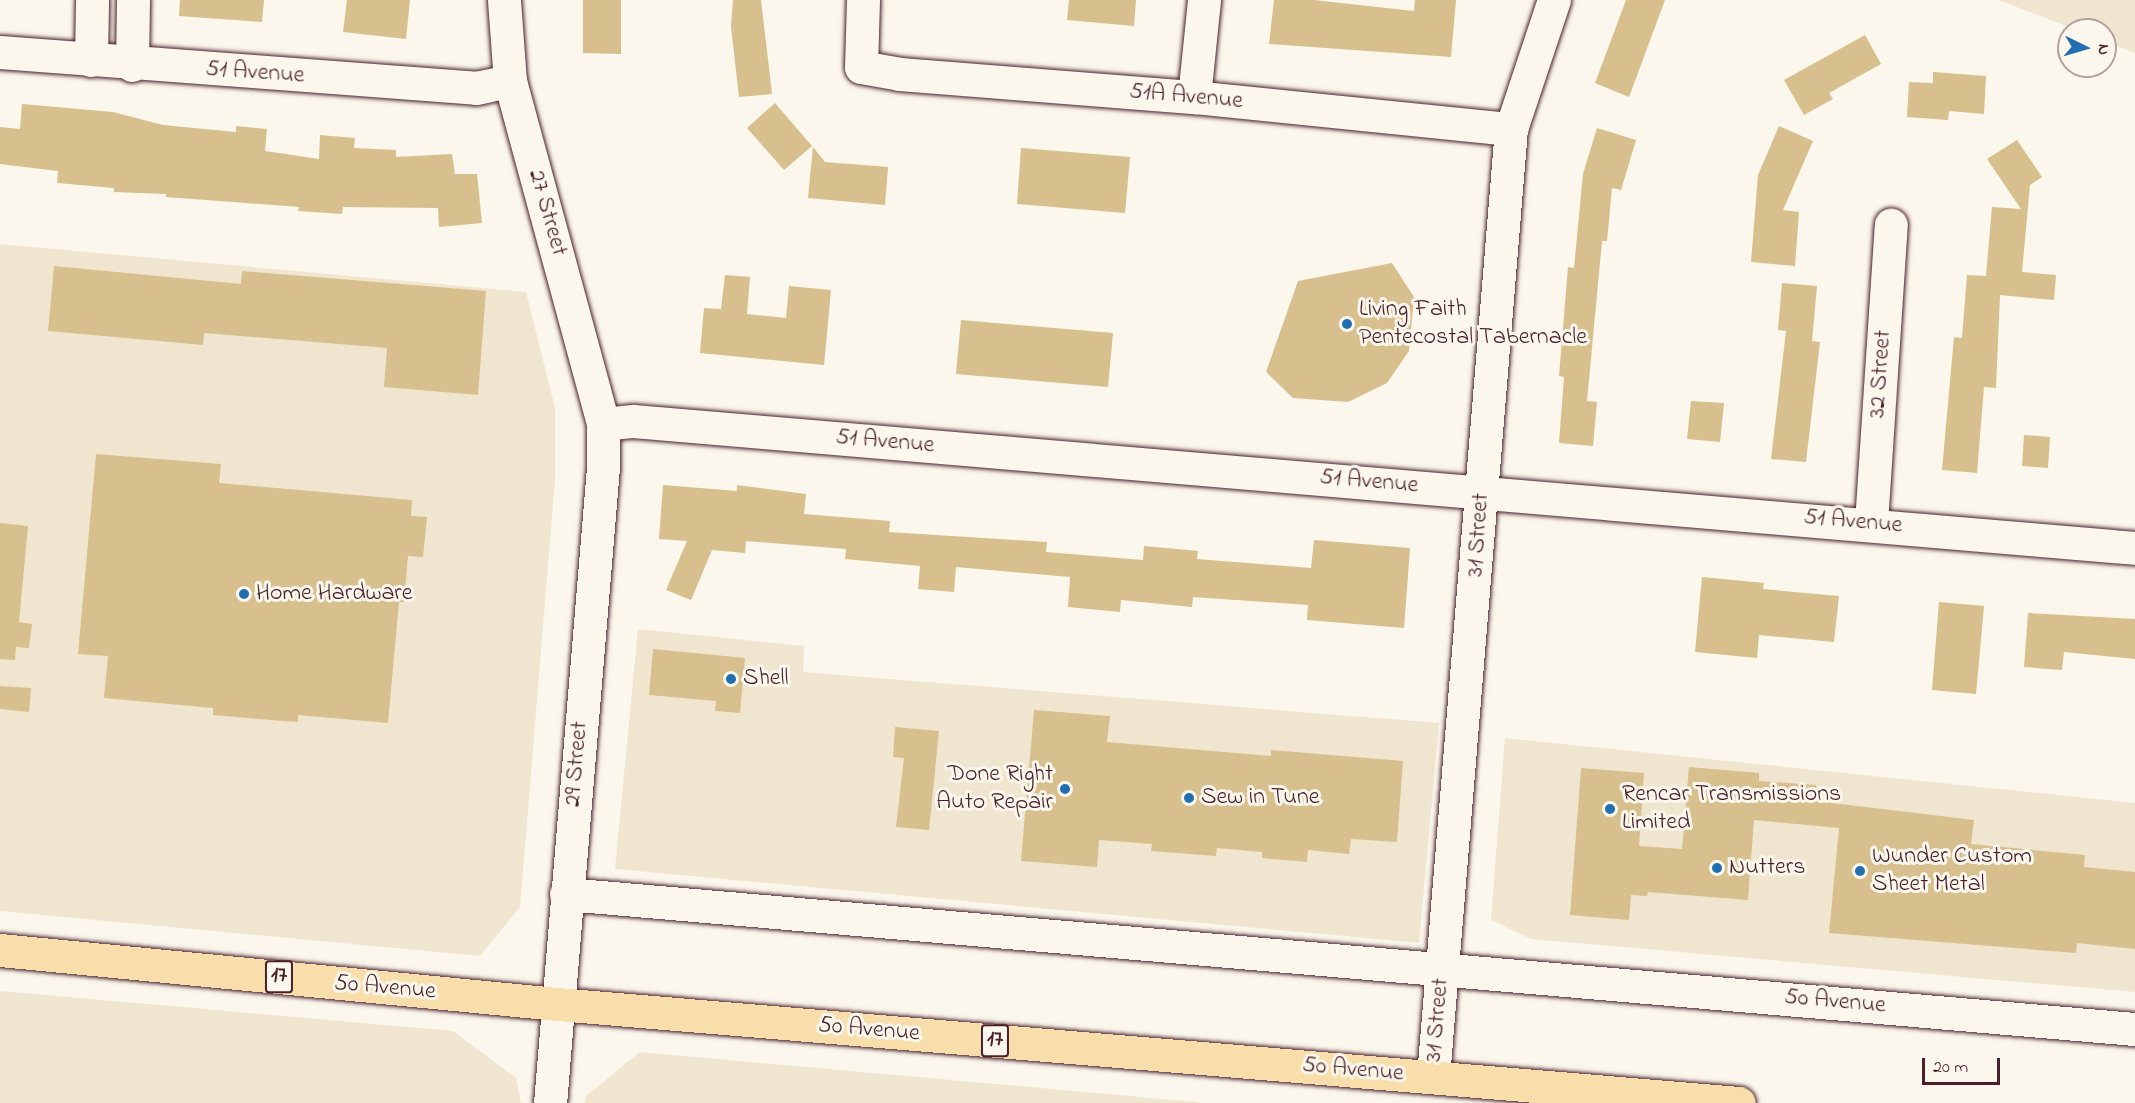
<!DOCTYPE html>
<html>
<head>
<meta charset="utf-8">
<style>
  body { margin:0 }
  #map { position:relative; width:2135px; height:1103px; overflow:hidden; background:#fbf7ec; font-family:"Indie Flower",sans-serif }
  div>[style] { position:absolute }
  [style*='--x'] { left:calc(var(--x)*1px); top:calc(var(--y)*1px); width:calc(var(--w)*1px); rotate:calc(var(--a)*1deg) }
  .built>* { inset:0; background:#f0e6d0 }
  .building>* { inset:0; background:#d7bf8e }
  .roads { filter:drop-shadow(0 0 2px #4a1f2b) drop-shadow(0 0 2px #4a1f2b) }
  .minor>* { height:33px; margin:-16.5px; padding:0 16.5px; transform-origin:16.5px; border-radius:16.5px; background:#fbf7ec }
  .major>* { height:33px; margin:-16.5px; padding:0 16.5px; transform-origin:16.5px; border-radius:16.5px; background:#f8deab }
  .dots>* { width:16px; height:16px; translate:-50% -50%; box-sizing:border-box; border:3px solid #fbf7ec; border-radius:50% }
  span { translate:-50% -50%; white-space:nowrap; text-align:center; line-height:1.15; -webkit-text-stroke:6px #fbf7ec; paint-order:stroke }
  .shield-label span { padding:2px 4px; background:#fbf7ec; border:2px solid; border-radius:4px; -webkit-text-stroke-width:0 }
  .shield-label { font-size:22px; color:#4a1f2b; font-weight:700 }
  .street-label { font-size:24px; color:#4a1f2b }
  .poi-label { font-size:24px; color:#4a1f2b }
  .left { translate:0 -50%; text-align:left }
  .right { translate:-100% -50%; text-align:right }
  .north { position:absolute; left:2057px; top:18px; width:60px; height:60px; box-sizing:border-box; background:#fbf7ec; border:2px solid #b4a19f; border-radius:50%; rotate:95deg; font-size:16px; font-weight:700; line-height:24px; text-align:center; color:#4a1f2b }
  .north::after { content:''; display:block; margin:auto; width:21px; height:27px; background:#1f6fb2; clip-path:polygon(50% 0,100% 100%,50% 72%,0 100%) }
  .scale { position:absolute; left:1922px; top:1058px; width:78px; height:27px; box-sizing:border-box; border:3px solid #4a1f2b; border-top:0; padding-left:8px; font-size:18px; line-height:21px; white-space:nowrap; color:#4a1f2b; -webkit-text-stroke:4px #fbf7ec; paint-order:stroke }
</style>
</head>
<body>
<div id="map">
  <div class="built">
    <div style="clip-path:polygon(1999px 0,2135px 0,2135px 53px,2105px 41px,2105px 30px,2076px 30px)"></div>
    <div style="clip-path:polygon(0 244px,526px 292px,555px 408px,555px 480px,520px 907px,480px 956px,0 911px)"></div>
    <div style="clip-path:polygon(638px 629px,804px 646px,803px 672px,1439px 723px,1419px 943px,615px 869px)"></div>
    <div style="clip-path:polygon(1505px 738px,2135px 803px,2135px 992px,1531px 939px,1491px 920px)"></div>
    <div style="clip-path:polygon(0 991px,453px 1031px,516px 1078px,521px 1103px,0 1103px)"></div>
    <div style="clip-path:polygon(640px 1052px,1207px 1103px,585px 1103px,586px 1096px)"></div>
  </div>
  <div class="building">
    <div style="clip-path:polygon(180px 0,264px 0,262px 22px,179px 16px)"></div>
    <div style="clip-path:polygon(347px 0,410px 0,406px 39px,343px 32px)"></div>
    <div style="clip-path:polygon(583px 0,621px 0,621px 54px,583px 53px)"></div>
    <div style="clip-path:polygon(733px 0,761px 0,772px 94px,739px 97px,731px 27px)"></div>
    <div style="clip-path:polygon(1069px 0,1136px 0,1134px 26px,1067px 20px)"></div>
    <div style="clip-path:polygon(1274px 0,1314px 0,1414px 11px,1415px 0,1456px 0,1451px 57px,1269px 44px)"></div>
    <div style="clip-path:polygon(1626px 0,1665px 0,1629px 97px,1595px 83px)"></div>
    <div style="clip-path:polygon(1865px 35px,1881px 64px,1829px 93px,1833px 99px,1804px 115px,1784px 80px)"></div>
    <div style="clip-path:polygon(1933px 72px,1986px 76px,1984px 114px,1949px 111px,1948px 120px,1907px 117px,1909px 82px,1933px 83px)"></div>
    <div style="clip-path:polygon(775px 103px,812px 146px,784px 170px,747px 128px)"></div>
    <div style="clip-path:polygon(22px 104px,113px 112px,163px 125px,236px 132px,236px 126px,267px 129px,265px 151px,319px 159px,320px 135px,355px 138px,354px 148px,396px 150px,396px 157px,452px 154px,455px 174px,477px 174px,482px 223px,439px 227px,438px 208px,343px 207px,342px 214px,298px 211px,299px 207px,166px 197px,166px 194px,114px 192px,114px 188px,57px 183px,58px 171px,0 164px,0 127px,20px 129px)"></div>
    <div style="clip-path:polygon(1779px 126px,1813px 141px,1783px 210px,1799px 212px,1795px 266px,1751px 262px,1758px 175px)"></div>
    <div style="clip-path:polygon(1597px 128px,1636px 140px,1621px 190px,1612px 188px,1607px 241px,1602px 241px,1587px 401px,1597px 402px,1593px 446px,1559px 443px,1564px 377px,1559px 376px,1568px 267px,1574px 268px,1583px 174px)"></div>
    <div style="clip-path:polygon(2017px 140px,2042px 177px,2030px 185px,2022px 272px,2056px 275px,2054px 300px,2000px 295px,1996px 388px,1984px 387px,1977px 473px,1942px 470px,1954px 337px,1962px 338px,1967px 275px,1986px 276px,1992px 207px,2021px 209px,1987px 159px)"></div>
    <div style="clip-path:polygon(813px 147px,825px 162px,888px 167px,885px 205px,808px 198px)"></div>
    <div style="clip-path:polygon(1021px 148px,1130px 157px,1125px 213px,1017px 204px)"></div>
    <div style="clip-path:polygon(1392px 263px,1414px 297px,1409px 351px,1387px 383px,1348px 402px,1293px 398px,1266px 372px,1298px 281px)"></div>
    <div style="clip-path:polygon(54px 266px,241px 284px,242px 271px,486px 291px,478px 395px,384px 387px,387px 348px,204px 333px,203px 345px,48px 331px)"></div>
    <div style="clip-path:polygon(725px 275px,750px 277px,747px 314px,786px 318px,789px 286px,831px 290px,824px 365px,700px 353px,704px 308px,721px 309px)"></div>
    <div style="clip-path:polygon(1782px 283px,1817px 286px,1812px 341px,1820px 342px,1806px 462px,1771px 459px,1786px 331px,1778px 330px)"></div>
    <div style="clip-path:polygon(961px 320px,1113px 333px,1108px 387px,956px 374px)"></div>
    <div style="clip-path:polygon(1691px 401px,1724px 403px,1720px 442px,1687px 439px)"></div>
    <div style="clip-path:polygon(2024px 435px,2050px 437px,2048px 468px,2022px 466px)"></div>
    <div style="clip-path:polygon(96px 454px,221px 464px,219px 483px,412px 500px,411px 516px,427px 517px,423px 557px,408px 556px,404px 602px,399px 602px,388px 723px,298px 715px,298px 722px,270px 720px,213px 715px,213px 708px,104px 698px,108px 656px,78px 654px)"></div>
    <div style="clip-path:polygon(663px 485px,737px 491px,737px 485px,806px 494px,804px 514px,890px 521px,889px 532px,1047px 542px,1046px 552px,1143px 560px,1144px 546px,1198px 551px,1197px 559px,1311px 568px,1314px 540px,1410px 548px,1404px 628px,1307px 620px,1308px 605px,1193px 597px,1192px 607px,1121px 600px,1120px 612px,1068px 607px,1070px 577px,956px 567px,954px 592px,918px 589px,920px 566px,845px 559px,846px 549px,746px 541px,745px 553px,712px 550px,691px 600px,666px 590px,687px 541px,659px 539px)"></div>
    <div style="clip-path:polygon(0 523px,28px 526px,19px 622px,32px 624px,29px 648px,16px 647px,15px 660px,0 659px)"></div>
    <div style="clip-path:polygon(1702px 577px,1764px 583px,1763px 589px,1839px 596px,1834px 642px,1759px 635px,1757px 658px,1695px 652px)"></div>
    <div style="clip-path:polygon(1939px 602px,1984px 606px,1976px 694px,1932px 690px)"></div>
    <div style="clip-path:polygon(2028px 613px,2135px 619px,2135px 659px,2064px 652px,2062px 670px,2024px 667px)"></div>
    <div style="clip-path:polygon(653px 649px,745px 658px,740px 713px,715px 711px,716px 701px,649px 695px)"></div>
    <div style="clip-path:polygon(0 686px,31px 688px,29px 712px,0 709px)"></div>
    <div style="clip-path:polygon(1034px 710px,1110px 716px,1107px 742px,1271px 756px,1271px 750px,1403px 761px,1397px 842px,1351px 839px,1349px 854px,1308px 850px,1307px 862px,1262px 858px,1262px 852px,1217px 848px,1216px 856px,1151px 851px,1152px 844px,1099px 840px,1097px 867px,1021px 861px)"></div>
    <div style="clip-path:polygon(895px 727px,939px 731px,929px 830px,896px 827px,904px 758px,893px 757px)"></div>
    <div style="clip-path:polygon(1689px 767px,1759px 773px,1759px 781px,1816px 785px,1815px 801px,1974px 820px,1971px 844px,2085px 855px,2084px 867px,2135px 872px,2135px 949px,2077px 943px,2076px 953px,1829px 933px,1839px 828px,1754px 820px,1748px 900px,1648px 892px,1647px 896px,1631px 895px,1629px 920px,1570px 915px,1581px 768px,1644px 773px,1639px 846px,1682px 849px)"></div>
  </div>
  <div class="roads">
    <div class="minor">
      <div style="--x:504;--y:0;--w:81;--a:85.8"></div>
      <div style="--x:510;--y:81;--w:355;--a:74.8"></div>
      <div style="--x:603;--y:424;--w:43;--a:90"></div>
      <div style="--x:603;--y:467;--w:638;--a:94.76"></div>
      <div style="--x:863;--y:0;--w:67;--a:91.7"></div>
      <div style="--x:861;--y:67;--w:40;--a:10"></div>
      <div style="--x:900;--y:74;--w:295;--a:4.5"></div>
      <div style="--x:1194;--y:97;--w:319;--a:5.8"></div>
      <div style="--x:0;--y:52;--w:477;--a:4.3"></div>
      <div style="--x:476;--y:88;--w:35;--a:-12"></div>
      <div style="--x:91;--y:60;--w:60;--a:-89"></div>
      <div style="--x:132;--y:65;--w:65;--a:-89.1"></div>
      <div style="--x:1194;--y:97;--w:98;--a:-84.1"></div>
      <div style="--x:603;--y:424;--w:30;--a:-6"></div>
      <div style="--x:633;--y:421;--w:1507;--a:4.83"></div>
      <div style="--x:1871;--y:523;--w:299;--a:-86.2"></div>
      <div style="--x:566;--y:894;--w:1575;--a:4.92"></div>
      <div style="--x:1433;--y:1077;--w:951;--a:-85.3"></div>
      <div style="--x:1511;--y:129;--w:136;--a:-71.6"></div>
    </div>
    <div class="major">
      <div style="--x:0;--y:950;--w:560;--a:5.54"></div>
      <div style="--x:557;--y:1004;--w:1186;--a:4.79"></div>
    </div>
  </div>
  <div class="dots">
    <div style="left:1347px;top:324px;background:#1f6fb2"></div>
    <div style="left:244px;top:594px;background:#1f6fb2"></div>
    <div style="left:731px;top:679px;background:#1f6fb2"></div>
    <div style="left:1065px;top:789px;background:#1f6fb2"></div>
    <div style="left:1189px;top:798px;background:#1f6fb2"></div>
    <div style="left:1610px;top:809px;background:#1f6fb2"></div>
    <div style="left:1717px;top:868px;background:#1f6fb2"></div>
    <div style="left:1860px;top:871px;background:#1f6fb2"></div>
  </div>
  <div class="shield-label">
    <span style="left:279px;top:977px">17</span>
    <span style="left:995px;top:1041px">17</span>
  </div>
  <div class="street-label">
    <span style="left:255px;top:73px;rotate:4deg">51 Avenue</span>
    <span style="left:1186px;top:97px;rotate:5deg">51A Avenue</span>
    <span style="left:547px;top:213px;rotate:74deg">27 Street</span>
    <span style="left:1881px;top:374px;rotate:-86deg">32 Street</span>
    <span style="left:885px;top:442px;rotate:5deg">51 Avenue</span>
    <span style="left:1369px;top:482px;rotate:5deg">51 Avenue</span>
    <span style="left:1853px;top:522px;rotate:5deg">51 Avenue</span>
    <span style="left:1479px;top:535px;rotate:-86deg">31 Street</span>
    <span style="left:577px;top:764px;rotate:-85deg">29 Street</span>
    <span style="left:385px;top:988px;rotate:5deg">50 Avenue</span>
    <span style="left:1835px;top:1002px;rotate:5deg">50 Avenue</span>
    <span style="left:1438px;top:1020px;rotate:-85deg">31 Street</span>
    <span style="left:869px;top:1030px;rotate:5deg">50 Avenue</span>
    <span style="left:1353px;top:1070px;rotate:5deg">50 Avenue</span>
  </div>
  <div class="poi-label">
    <span class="left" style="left:1359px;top:324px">Living Faith<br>Pentecostal Tabernacle</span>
    <span class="left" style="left:256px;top:594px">Home Hardware</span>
    <span class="left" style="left:743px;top:679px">Shell</span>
    <span class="right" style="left:1053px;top:789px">Done Right<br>Auto Repair</span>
    <span class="left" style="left:1622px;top:809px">Rencar Transmissions<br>Limited</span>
    <span class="left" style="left:1201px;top:798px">Sew in Tune</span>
    <span class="left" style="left:1872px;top:871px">Wunder Custom<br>Sheet Metal</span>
    <span class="left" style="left:1729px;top:868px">Nutters</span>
  </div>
  <div class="north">N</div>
  <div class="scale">20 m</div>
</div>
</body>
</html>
